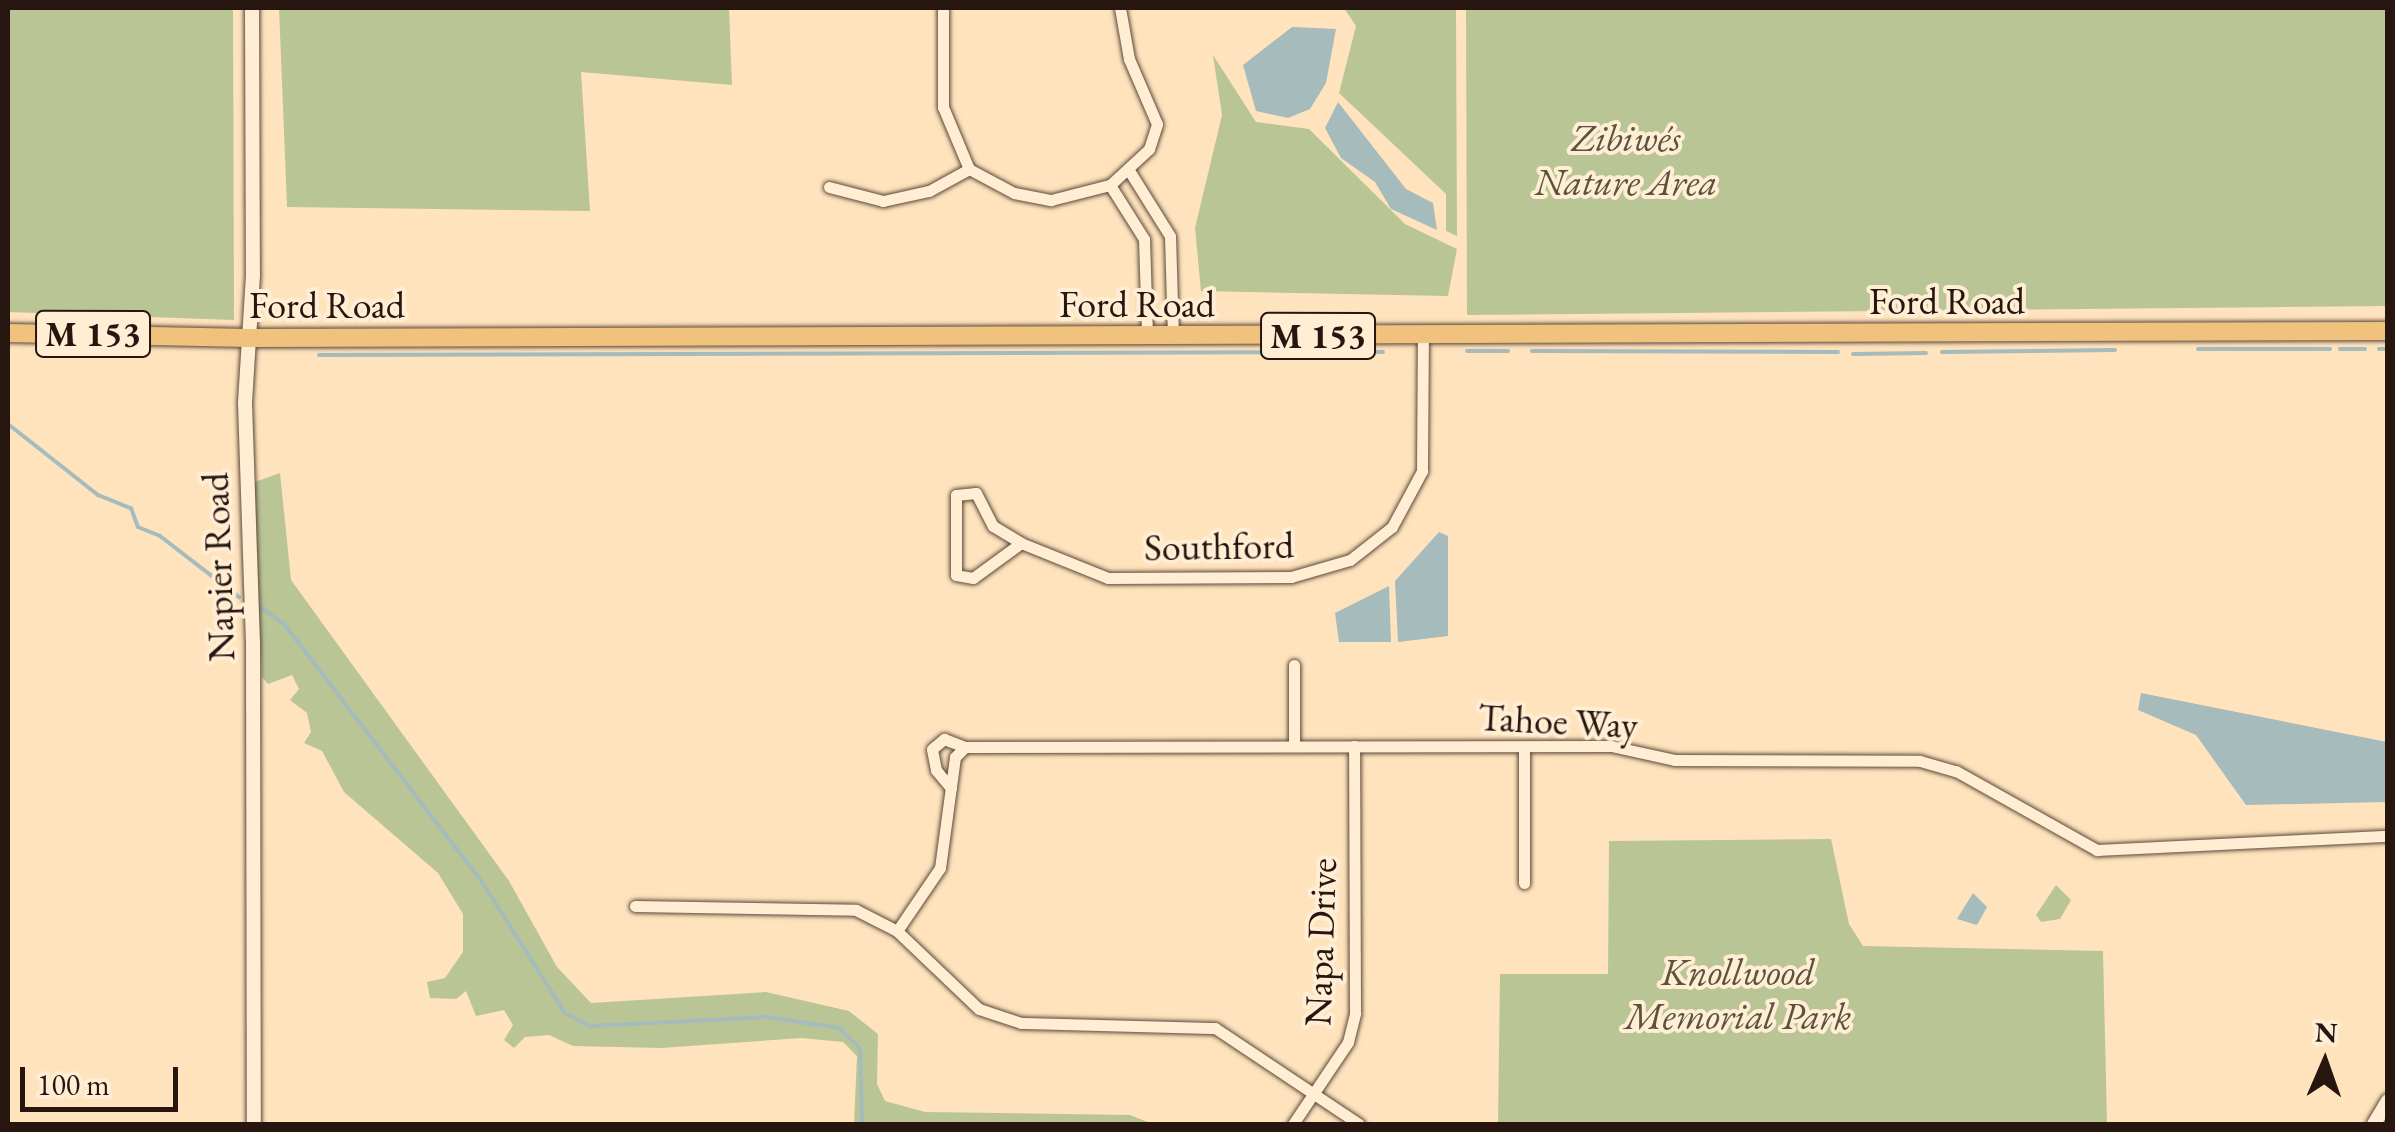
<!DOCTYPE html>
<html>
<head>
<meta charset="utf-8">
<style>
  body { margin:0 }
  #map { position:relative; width:2395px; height:1132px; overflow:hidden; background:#ffe3bd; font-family:"EB Garamond",serif }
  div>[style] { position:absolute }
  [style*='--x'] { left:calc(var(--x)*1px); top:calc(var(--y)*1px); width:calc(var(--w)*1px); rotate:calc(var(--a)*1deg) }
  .green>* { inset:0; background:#bac596 }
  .water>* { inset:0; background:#a5bbbc }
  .stream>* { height:4px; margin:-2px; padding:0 2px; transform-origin:2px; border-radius:2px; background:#a5bbbc }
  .roads { filter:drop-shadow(0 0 2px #5c493a) drop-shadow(0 0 2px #5c493a) }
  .minor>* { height:11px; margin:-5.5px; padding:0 5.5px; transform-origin:5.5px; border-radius:5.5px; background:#ffedd4 }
  .tertiary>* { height:14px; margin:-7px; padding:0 7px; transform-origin:7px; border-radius:7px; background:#ffedd4 }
  .primary>* { height:18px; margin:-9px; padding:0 9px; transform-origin:9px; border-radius:9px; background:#f0c27e }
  span { translate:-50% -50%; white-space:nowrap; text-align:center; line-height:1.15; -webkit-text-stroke:8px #ffedd4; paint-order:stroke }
  .shield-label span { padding:2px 8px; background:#ffedd4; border:2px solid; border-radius:8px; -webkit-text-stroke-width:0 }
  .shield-label { font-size:35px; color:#26160f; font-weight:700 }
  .park-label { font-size:38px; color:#5a533e; font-style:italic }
  .street-label { font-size:38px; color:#26160f }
  .frame { position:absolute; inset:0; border:10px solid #26160f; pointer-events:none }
  .north { position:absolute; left:2275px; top:1012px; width:100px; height:100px; -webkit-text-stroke:8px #ffedd4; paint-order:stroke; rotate:2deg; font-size:28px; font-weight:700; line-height:40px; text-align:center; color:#26160f }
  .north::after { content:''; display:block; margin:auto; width:35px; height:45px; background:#26160f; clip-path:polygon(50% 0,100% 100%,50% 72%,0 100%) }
  .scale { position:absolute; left:20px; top:1067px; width:158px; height:45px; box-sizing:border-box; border:5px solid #26160f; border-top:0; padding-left:12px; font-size:30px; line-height:35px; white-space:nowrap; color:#26160f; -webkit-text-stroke:8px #ffedd4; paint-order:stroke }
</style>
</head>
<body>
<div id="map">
  <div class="green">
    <div style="clip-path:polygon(8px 8px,233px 8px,234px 320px,8px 312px)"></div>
    <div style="clip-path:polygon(279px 8px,729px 8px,732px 85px,581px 72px,590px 211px,287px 207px)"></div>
    <div style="clip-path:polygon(1344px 8px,1456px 8px,1457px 236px,1446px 231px,1446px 194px,1339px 93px,1356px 26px)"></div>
    <div style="clip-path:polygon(1466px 8px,2387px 8px,2387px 306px,1467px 315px)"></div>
    <div style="clip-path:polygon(1213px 55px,1256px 122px,1309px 129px,1405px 224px,1457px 249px,1448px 296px,1201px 291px,1195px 228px,1222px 115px)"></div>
    <div style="clip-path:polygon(280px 473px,291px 580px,509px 881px,557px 967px,591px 1003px,766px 992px,849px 1011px,878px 1034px,877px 1084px,885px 1101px,925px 1112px,1130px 1115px,1153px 1124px,854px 1124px,857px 1056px,843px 1042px,801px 1038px,661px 1048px,573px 1046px,549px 1035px,525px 1037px,514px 1048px,504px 1040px,513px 1025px,504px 1010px,476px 1016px,466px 991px,456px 999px,430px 998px,427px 982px,445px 978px,463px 952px,463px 914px,438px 873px,344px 792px,322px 751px,304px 743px,311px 732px,307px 713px,290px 700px,299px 689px,292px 675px,268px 684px,262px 677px,252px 483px)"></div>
    <div style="clip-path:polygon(1831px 839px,1849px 924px,1863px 946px,2103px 951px,2107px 1124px,1498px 1124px,1500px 974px,1608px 974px,1609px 841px)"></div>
    <div style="clip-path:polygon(2056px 885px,2071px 900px,2060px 919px,2041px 922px,2036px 915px)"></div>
  </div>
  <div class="water">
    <div style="clip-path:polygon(1292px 27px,1336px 29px,1326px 83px,1310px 109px,1288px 118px,1256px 111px,1243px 65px)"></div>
    <div style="clip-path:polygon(1338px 102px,1406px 189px,1433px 203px,1437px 230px,1391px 209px,1375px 182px,1341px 158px,1325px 128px)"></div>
    <div style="clip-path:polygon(1439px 532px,1448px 536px,1448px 636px,1398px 642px,1395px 581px)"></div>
    <div style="clip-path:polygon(1389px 586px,1391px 642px,1339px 642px,1335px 613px)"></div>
    <div style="clip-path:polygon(2141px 693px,2387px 742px,2387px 802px,2246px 805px,2196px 735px,2138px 710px)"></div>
    <div style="clip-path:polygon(1973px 893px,1987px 907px,1977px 925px,1957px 919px)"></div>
  </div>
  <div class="stream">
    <div style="--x:2198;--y:349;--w:132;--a:0"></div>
    <div style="--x:2340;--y:349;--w:25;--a:0"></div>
    <div style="--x:2379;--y:349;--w:9;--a:0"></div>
    <div style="--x:1467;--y:351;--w:41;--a:0"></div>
    <div style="--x:1532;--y:351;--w:306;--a:0.2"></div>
    <div style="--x:1942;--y:352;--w:173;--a:-0.7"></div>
    <div style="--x:1853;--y:354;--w:73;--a:-0.8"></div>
    <div style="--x:319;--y:355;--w:1064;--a:-0.16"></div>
    <div style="--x:8;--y:424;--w:115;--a:38.3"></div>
    <div style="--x:98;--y:495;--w:35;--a:22"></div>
    <div style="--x:131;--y:508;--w:20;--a:70"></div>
    <div style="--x:138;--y:527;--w:24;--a:22"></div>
    <div style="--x:160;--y:536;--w:100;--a:37.7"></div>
    <div style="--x:260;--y:607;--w:29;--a:35"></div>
    <div style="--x:284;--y:624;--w:329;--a:52.5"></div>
    <div style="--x:484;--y:885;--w:151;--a:57.7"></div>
    <div style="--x:565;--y:1013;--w:29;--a:27"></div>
    <div style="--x:591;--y:1026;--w:176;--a:-2.9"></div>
    <div style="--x:767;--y:1017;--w:73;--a:8.7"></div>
    <div style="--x:839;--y:1028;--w:29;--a:44"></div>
    <div style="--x:860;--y:1048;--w:76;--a:88.5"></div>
  </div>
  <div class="roads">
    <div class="minor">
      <div style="--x:943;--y:8;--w:99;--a:90"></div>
      <div style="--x:943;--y:107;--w:67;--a:67.2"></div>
      <div style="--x:969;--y:169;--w:51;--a:28.1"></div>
      <div style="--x:1014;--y:193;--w:38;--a:11"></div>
      <div style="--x:1051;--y:200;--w:61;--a:-14.3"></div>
      <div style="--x:1110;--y:185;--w:53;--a:-42.7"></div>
      <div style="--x:1149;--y:149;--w:26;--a:-72"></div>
      <div style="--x:1157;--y:124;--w:71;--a:-113.3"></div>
      <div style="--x:1129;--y:59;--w:52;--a:-100"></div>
      <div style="--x:1130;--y:172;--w:75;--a:58"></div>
      <div style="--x:1170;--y:236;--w:100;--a:88.3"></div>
      <div style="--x:1110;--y:185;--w:64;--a:57.8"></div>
      <div style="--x:1144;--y:239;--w:97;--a:88.2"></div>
      <div style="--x:829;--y:187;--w:56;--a:14.5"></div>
      <div style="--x:883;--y:201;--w:47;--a:-12.3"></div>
      <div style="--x:929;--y:191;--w:46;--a:-28.8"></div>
      <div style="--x:1021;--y:543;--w:59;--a:143.9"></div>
      <div style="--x:973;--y:578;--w:17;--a:-170"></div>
      <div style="--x:956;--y:575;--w:80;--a:-90"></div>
      <div style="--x:956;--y:495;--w:20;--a:-6"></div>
      <div style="--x:976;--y:493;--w:37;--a:63"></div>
      <div style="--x:993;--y:526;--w:33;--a:31"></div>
      <div style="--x:1021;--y:543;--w:94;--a:21.9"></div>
      <div style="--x:1108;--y:578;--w:183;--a:-0.3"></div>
      <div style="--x:1291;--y:577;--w:61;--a:-16.1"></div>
      <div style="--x:1350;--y:560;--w:53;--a:-38.2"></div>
      <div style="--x:1392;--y:527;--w:64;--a:-61.8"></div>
      <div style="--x:1422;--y:471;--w:135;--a:-89.6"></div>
      <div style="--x:1294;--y:665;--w:81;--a:90"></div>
      <div style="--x:951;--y:788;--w:23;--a:-130"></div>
      <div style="--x:936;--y:770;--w:21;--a:-101"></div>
      <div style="--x:932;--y:749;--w:16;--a:-40"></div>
      <div style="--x:944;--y:739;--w:22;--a:21"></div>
      <div style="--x:1524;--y:883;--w:136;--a:-90"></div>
      <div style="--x:635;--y:906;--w:221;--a:1"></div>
      <div style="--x:856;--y:910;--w:46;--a:27.1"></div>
      <div style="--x:897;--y:931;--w:113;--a:43.6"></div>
      <div style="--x:979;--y:1009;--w:44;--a:18.4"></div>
      <div style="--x:1021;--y:1023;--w:194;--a:1.5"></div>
      <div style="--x:1215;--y:1028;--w:173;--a:33.7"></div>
      <div style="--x:897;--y:931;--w:76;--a:-55.7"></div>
      <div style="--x:940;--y:868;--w:112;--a:-82.3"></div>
      <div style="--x:955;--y:757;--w:14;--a:-45"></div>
      <div style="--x:965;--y:747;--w:646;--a:-0.09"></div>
      <div style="--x:1611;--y:746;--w:66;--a:12.3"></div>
      <div style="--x:1675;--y:760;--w:245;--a:0.2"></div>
      <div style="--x:1920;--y:761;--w:37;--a:16"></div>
      <div style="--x:1956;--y:771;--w:162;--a:29.3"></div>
      <div style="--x:2097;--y:850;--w:291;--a:-2.8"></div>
      <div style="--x:1293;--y:1124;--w:99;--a:-56.1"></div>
      <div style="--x:1348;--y:1042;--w:30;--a:-76"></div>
      <div style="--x:1355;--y:1013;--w:267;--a:-90.2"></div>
    </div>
    <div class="tertiary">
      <div style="--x:252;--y:8;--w:267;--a:89.8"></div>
      <div style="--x:253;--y:275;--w:128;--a:93.6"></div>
      <div style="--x:245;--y:403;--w:238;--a:88.1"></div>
      <div style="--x:253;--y:641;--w:483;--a:89.9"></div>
      <div style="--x:2374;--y:1124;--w:27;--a:-59"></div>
    </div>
    <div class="primary">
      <div style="--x:8;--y:333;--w:241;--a:1.2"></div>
      <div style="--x:249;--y:338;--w:2139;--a:-0.19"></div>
    </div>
  </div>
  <div class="shield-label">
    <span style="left:93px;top:334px">M 153</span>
    <span style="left:1318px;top:336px">M 153</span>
  </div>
  <div class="park-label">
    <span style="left:1626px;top:160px">Zibiwés<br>Nature Area</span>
    <span style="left:1738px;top:994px">Knollwood<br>Memorial Park</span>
  </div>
  <div class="street-label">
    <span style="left:1947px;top:301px">Ford Road</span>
    <span style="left:1137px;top:304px">Ford Road</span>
    <span style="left:327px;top:305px">Ford Road</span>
    <span style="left:1219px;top:546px;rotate:-1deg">Southford</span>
    <span style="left:218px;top:567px;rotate:-92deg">Napier Road</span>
    <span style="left:1558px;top:721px;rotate:3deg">Tahoe Way</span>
    <span style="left:1320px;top:942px;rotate:-88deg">Napa Drive</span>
  </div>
  <div class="frame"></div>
  <div class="north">N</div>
  <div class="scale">100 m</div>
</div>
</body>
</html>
